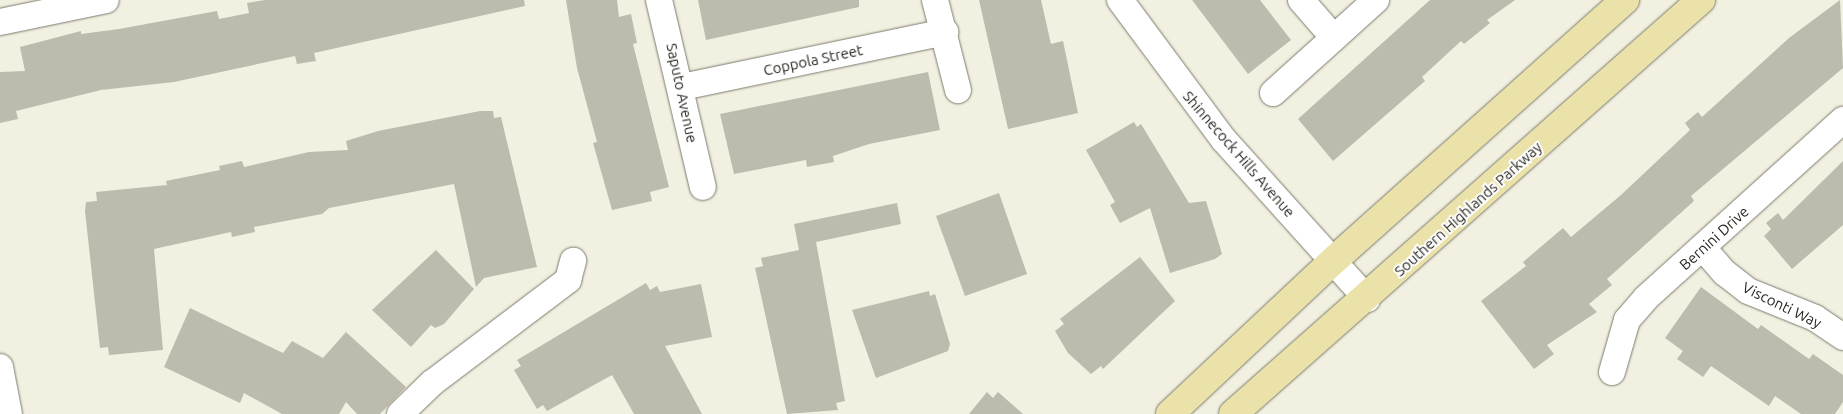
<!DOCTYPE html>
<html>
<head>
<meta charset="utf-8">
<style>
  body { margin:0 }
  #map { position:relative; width:1843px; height:414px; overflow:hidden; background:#f1f0e1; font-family:Ubuntu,sans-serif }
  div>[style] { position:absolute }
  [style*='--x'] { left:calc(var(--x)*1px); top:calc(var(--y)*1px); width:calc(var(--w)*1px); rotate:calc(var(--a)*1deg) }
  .building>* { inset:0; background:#bdbbad }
  .roads { filter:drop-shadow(0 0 1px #7c7b6e) drop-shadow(0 0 1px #7c7b6e) }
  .minor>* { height:26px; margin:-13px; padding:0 13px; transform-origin:13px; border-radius:13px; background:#fff }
  .major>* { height:28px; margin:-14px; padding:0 14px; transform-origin:14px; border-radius:14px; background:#eae2a9 }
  span { translate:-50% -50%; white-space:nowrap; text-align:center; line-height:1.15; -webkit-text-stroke:4px #fff; paint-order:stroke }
  .street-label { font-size:15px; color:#282722 }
</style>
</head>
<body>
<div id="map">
  <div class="building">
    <div style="clip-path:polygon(265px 0,524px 0,525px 6px,314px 53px,316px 61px,297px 64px,295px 56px,174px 82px,101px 90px,16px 111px,18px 119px,0 123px,0 72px,25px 71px,20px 47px,81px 31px,81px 34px,119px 29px,217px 11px,219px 19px,249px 13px,247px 3px)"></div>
    <div style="clip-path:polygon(566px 0,617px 0,619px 17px,631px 14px,637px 43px,633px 44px,669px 187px,650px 192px,652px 201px,612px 210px,593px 143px,597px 142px,577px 68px)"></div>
    <div style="clip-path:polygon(698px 0,859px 0,859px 7px,706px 40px)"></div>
    <div style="clip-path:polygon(979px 0,1041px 0,1051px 44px,1063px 41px,1078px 113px,1008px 129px)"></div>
    <div style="clip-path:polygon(1192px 0,1260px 0,1291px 40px,1248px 74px)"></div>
    <div style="clip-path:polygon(1430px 0,1515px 0,1487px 20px,1490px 23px,1464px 44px,1461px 41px,1422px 77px,1425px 81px,1333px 161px,1298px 119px)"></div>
    <div style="clip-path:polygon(1840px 0,1843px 68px,1691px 196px,1694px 201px,1607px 279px,1612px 285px,1589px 304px,1597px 312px,1547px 345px,1554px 354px,1534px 369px,1481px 301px,1526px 266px,1523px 262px,1563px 228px,1571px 237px,1621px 195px,1690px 130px,1685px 123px,1698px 112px,1702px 117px,1789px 38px)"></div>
    <div style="clip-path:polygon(928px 72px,940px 130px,869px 144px,833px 156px,834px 162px,807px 167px,806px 160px,734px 174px,720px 114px)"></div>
    <div style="clip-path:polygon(480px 111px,493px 111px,494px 118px,501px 117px,537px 267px,484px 278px,476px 287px,454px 184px,329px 208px,322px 214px,254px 227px,255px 232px,232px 237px,231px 232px,154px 249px,163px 350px,109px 355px,108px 347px,100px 348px,85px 211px,86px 202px,97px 201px,96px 192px,167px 185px,166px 181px,220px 170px,219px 166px,242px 161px,244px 167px,309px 152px,348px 150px,346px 141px,378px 131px)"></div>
    <div style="clip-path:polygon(1134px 122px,1137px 127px,1141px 124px,1189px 203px,1206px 201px,1222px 254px,1215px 259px,1170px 273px,1150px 208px,1120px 223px,1110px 205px,1115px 202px,1086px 150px)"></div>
    <div style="clip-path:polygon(1843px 161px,1843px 225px,1792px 269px,1764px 236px,1771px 229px,1766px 223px,1778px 213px,1783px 220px)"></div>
    <div style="clip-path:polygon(999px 193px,1027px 274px,965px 296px,936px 216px)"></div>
    <div style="clip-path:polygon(897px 203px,901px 224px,816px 242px,845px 401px,836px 403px,838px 410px,787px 414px,755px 268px,763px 266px,761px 258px,799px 250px,794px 224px)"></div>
    <div style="clip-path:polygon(436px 250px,474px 289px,444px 324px,435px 328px,431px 325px,411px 347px,372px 310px)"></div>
    <div style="clip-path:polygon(1140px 257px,1175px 301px,1103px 369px,1101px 366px,1091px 374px,1068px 353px,1055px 331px,1064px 324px,1060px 319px)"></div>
    <div style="clip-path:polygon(646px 283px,650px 290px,657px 286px,660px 292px,701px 284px,712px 337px,665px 346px,702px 414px,634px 414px,612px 375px,547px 411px,543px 405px,537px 409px,514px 370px,521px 366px,517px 360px)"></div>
    <div style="clip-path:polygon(1701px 287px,1758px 329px,1761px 325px,1809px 359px,1813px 354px,1843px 375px,1843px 402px,1835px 414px,1801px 414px,1775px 396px,1769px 406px,1711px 366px,1703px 377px,1677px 359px,1683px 351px,1665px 338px)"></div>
    <div style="clip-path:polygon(929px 291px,930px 296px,935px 294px,950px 344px,948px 351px,876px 378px,852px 310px)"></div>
    <div style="clip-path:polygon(190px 308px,283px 353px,292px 341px,323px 358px,346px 332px,406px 387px,380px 414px,357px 414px,346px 402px,339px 414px,282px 414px,244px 393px,240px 403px,164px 367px)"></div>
    <div style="clip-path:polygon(987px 392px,993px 398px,998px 392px,1023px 414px,969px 414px)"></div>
  </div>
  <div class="roads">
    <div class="minor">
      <div style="--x:659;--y:0;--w:192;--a:76.8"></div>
      <div style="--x:935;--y:0;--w:93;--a:75.7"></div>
      <div style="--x:1120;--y:0;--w:174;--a:53.4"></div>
      <div style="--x:1224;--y:140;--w:214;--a:48"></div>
      <div style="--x:1301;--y:0;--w:50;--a:49"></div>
      <div style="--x:0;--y:22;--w:108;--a:-11.7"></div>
      <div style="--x:682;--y:87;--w:269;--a:-11.8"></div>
      <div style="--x:1273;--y:93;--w:139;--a:-42.1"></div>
      <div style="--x:1703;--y:248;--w:33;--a:49"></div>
      <div style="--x:1725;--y:273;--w:29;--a:38"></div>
      <div style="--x:1748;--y:291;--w:72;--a:21.9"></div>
      <div style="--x:1815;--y:318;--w:34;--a:34"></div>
      <div style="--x:0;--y:367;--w:48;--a:79.2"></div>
      <div style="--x:1612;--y:372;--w:54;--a:-73.9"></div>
      <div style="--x:1627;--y:320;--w:29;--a:-49"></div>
      <div style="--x:1646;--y:298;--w:266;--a:-42.1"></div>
      <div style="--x:400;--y:414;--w:45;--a:-44.1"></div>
      <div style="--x:432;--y:383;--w:171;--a:-37.1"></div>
      <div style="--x:568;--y:280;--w:20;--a:-75"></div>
    </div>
    <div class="major">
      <div style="--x:1170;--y:414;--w:224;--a:-43.2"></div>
      <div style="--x:1333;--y:261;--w:392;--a:-41.8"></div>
      <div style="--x:1233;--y:414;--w:625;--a:-41.5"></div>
    </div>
  </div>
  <div class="street-label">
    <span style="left:813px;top:60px;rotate:-12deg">Coppola Street</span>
    <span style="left:682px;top:93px;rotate:78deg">Saputo Avenue</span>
    <span style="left:1239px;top:154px;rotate:49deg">Shinnecock Hills Avenue</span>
    <span style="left:1468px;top:209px;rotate:-42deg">Southern Highlands Parkway</span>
    <span style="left:1714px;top:238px;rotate:-42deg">Bernini Drive</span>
    <span style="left:1782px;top:305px;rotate:26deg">Visconti Way</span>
  </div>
</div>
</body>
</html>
